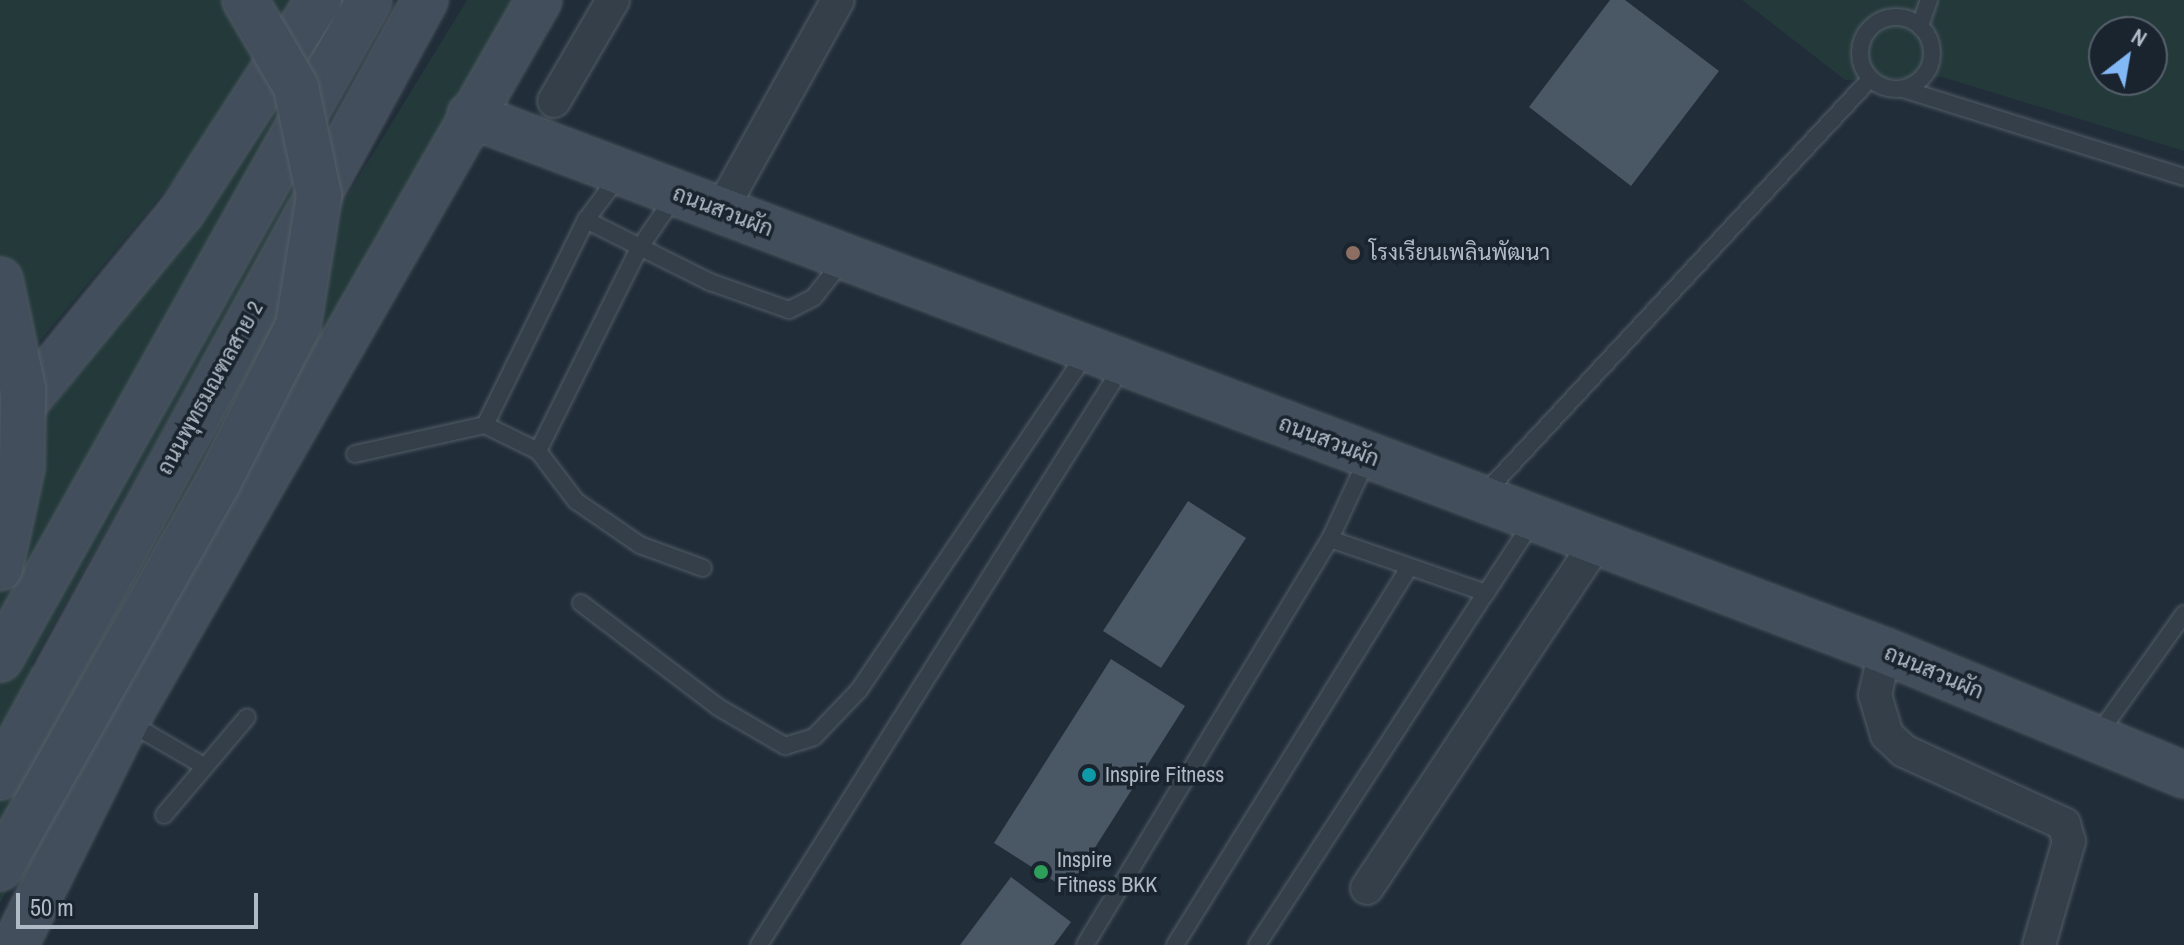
<!DOCTYPE html>
<html>
<head>
<meta charset="utf-8">
<style>
  body { margin:0 }
  #map { position:relative; width:2184px; height:945px; overflow:hidden; background:#212d39; font-family:"Archivo Narrow",Sarabun,sans-serif }
  div>[style] { position:absolute }
  [style*='--x'] { left:calc(var(--x)*1px); top:calc(var(--y)*1px); width:calc(var(--w)*1px); rotate:calc(var(--a)*1deg) }
  .green>* { inset:0; background:#23393a }
  .building>* { inset:0; background:#4a5765 }
  .roads { filter:drop-shadow(0 0 2px #535d67) drop-shadow(0 0 2px #535d67) }
  .lane>* { height:16px; margin:-8px; padding:0 8px; transform-origin:8px; border-radius:8px; background:#353f49 }
  .lane>.ring { margin:-8px; padding:0; box-sizing:content-box; background:none; border:16px solid #353f49; border-radius:50% }
  .street>* { height:32px; margin:-16px; padding:0 16px; transform-origin:16px; border-radius:16px; background:#353f49 }
  .secondary>* { height:44px; margin:-22px; padding:0 22px; transform-origin:22px; border-radius:22px; background:#434e5c }
  .bridges { filter:drop-shadow(0 0 2px #535d67) drop-shadow(0 0 2px #535d67) }
  .secondary-bridge>* { height:44px; margin:-22px; padding:0 22px; transform-origin:22px; border-radius:22px; background:#434e5c }
  .dots>* { width:22px; height:22px; translate:-50% -50%; box-sizing:border-box; border:4px solid #1a242e; border-radius:50% }
  span { translate:-50% -50%; white-space:nowrap; text-align:center; line-height:1.15; -webkit-text-stroke:7px #1a242e; paint-order:stroke }
  .street-label { font-size:22px; color:#b0bac6 }
  .poi-label { font-size:22px; color:#b0bac6 }
  .left { translate:0 -50%; text-align:left }
  .north { position:absolute; left:2088px; top:16px; width:80px; height:80px; box-sizing:border-box; background:#1a242e; border:2px solid #56606b; border-radius:50%; rotate:31deg; font-size:22px; font-weight:700; line-height:32px; text-align:center; color:#b0bac6 }
  .north::after { content:''; display:block; margin:auto; width:28px; height:36px; background:#83b8f7; clip-path:polygon(50% 0,100% 100%,50% 72%,0 100%) }
  .scale { position:absolute; left:16px; top:893px; width:242px; height:36px; box-sizing:border-box; border:4px solid #b0bac6; border-top:0; padding-left:10px; font-size:24px; line-height:28px; white-space:nowrap; color:#b0bac6; -webkit-text-stroke:6px #1a242e; paint-order:stroke }
</style>
</head>
<body>
<div id="map">
  <div class="green">
    <div style="clip-path:polygon(0 0,295px 0,218px 127px,0 389px)"></div>
    <div style="clip-path:polygon(467px 0,519px 0,0 903px,0 475px,207px 207px,278px 102px,332px 129px,31px 665px,64px 688px,296px 279px)"></div>
    <div style="clip-path:polygon(evenodd,1742px 0,2184px 0,2184px 151px,1942px 77px,1845px 80px,1742px 0,2104px 32px,2152px 32px,2152px 80px,2104px 80px,2104px 32px)"></div>
  </div>
  <div class="building">
    <div style="clip-path:polygon(1610px 0,1625px 0,1719px 71px,1631px 186px,1529px 107px)"></div>
    <div style="clip-path:polygon(1188px 501px,1246px 538px,1161px 668px,1103px 631px)"></div>
    <div style="clip-path:polygon(1111px 659px,1185px 706px,1068px 890px,994px 843px)"></div>
    <div style="clip-path:polygon(1011px 877px,1071px 922px,1054px 945px,960px 945px)"></div>
  </div>
  <div class="roads">
    <div class="lane">
      <div class="ring" style="left:1860px;top:17px;width:56px;height:56px"></div>
      <div style="--x:1920;--y:26;--w:28;--a:-71"></div>
      <div style="--x:1903;--y:89;--w:294;--a:17.4"></div>
      <div style="--x:586;--y:220;--w:139;--a:26.6"></div>
      <div style="--x:710;--y:282;--w:84;--a:19.5"></div>
      <div style="--x:789;--y:310;--w:28;--a:-27"></div>
      <div style="--x:814;--y:297;--w:48;--a:-51.7"></div>
      <div style="--x:485;--y:425;--w:229;--a:-63.8"></div>
      <div style="--x:586;--y:220;--w:57;--a:-53.5"></div>
      <div style="--x:538;--y:451;--w:225;--a:-63.5"></div>
      <div style="--x:638;--y:250;--w:65;--a:-55.6"></div>
      <div style="--x:355;--y:454;--w:133;--a:-12.6"></div>
      <div style="--x:485;--y:425;--w:59;--a:26.1"></div>
      <div style="--x:538;--y:451;--w:63;--a:52.8"></div>
      <div style="--x:576;--y:501;--w:78;--a:34.5"></div>
      <div style="--x:640;--y:545;--w:67;--a:20.1"></div>
      <div style="--x:1484;--y:494;--w:567;--a:-47.07"></div>
      <div style="--x:1486;--y:593;--w:86;--a:-56.9"></div>
      <div style="--x:581;--y:603;--w:172;--a:37.2"></div>
      <div style="--x:718;--y:707;--w:78;--a:30.2"></div>
      <div style="--x:785;--y:746;--w:30;--a:-17"></div>
      <div style="--x:814;--y:737;--w:65;--a:-46.2"></div>
      <div style="--x:859;--y:690;--w:409;--a:-56"></div>
      <div style="--x:128;--y:722;--w:88;--a:30.1"></div>
      <div style="--x:2097;--y:736;--w:150;--a:-54.5"></div>
      <div style="--x:164;--y:815;--w:128;--a:-49.7"></div>
      <div style="--x:759;--y:945;--w:686;--a:-57.86"></div>
      <div style="--x:1085;--y:945;--w:474;--a:-58.9"></div>
      <div style="--x:1330;--y:539;--w:90;--a:-65.1"></div>
      <div style="--x:1175;--y:945;--w:445;--a:-58.2"></div>
      <div style="--x:1257;--y:945;--w:420;--a:-57"></div>
      <div style="--x:1486;--y:593;--w:165;--a:-160.9"></div>
    </div>
    <div class="street">
      <div style="--x:554;--y:101;--w:117;--a:-59.7"></div>
      <div style="--x:721;--y:210;--w:240;--a:-60.9"></div>
      <div style="--x:1885;--y:651;--w:45;--a:102.8"></div>
      <div style="--x:1875;--y:695;--w:42;--a:73.3"></div>
      <div style="--x:1887;--y:735;--w:23;--a:43"></div>
      <div style="--x:1904;--y:751;--w:176;--a:24.5"></div>
      <div style="--x:2064;--y:824;--w:18;--a:74"></div>
      <div style="--x:2069;--y:841;--w:108;--a:106.1"></div>
      <div style="--x:1367;--y:888;--w:415;--a:-56.4"></div>
    </div>
    <div class="secondary">
      <div style="--x:470;--y:115;--w:1513;--a:20.75"></div>
      <div style="--x:1885;--y:651;--w:324;--a:22.5"></div>
      <div style="--x:0;--y:433;--w:285;--a:-50.6"></div>
      <div style="--x:181;--y:213;--w:254;--a:-57.1"></div>
      <div style="--x:0;--y:659;--w:755;--a:-60.75"></div>
      <div style="--x:0;--y:777;--w:886;--a:-61.32"></div>
      <div style="--x:15;--y:945;--w:250;--a:-63.6"></div>
      <div style="--x:126;--y:721;--w:831;--a:-60.2"></div>
    </div>
  </div>
  <div class="bridges">
    <div class="secondary-bridge">
      <div style="--x:0;--y:280;--w:111;--a:78.1"></div>
      <div style="--x:23;--y:389;--w:78;--a:90.7"></div>
      <div style="--x:22;--y:467;--w:103;--a:102.3"></div>
      <div style="--x:0;--y:868;--w:445;--a:-60.5"></div>
      <div style="--x:219;--y:481;--w:174;--a:-63"></div>
      <div style="--x:298;--y:326;--w:132;--a:-80.8"></div>
      <div style="--x:319;--y:196;--w:111;--a:-101.9"></div>
      <div style="--x:296;--y:87;--w:101;--a:-120.4"></div>
    </div>
  </div>
  <div class="dots">
    <div style="left:1353px;top:253px;background:#8d6e63"></div>
    <div style="left:1089px;top:775px;background:#0f9aa8"></div>
    <div style="left:1041px;top:872px;background:#2e9e5b"></div>
  </div>
  <div class="street-label">
    <span style="left:723px;top:211px;rotate:21deg">ถนนสวนผัก</span>
    <span style="left:210px;top:388px;rotate:-61deg">ถนนพุทธมณฑลสาย 2</span>
    <span style="left:1329px;top:441px;rotate:21deg">ถนนสวนผัก</span>
    <span style="left:1934px;top:672px;rotate:23deg">ถนนสวนผัก</span>
  </div>
  <div class="poi-label">
    <span class="left" style="left:1369px;top:253px">โรงเรียนเพลินพัฒนา</span>
    <span class="left" style="left:1105px;top:775px">Inspire Fitness</span>
    <span class="left" style="left:1057px;top:872px">Inspire<br>Fitness BKK</span>
  </div>
  <div class="north">N</div>
  <div class="scale">50 m</div>
</div>
</body>
</html>
